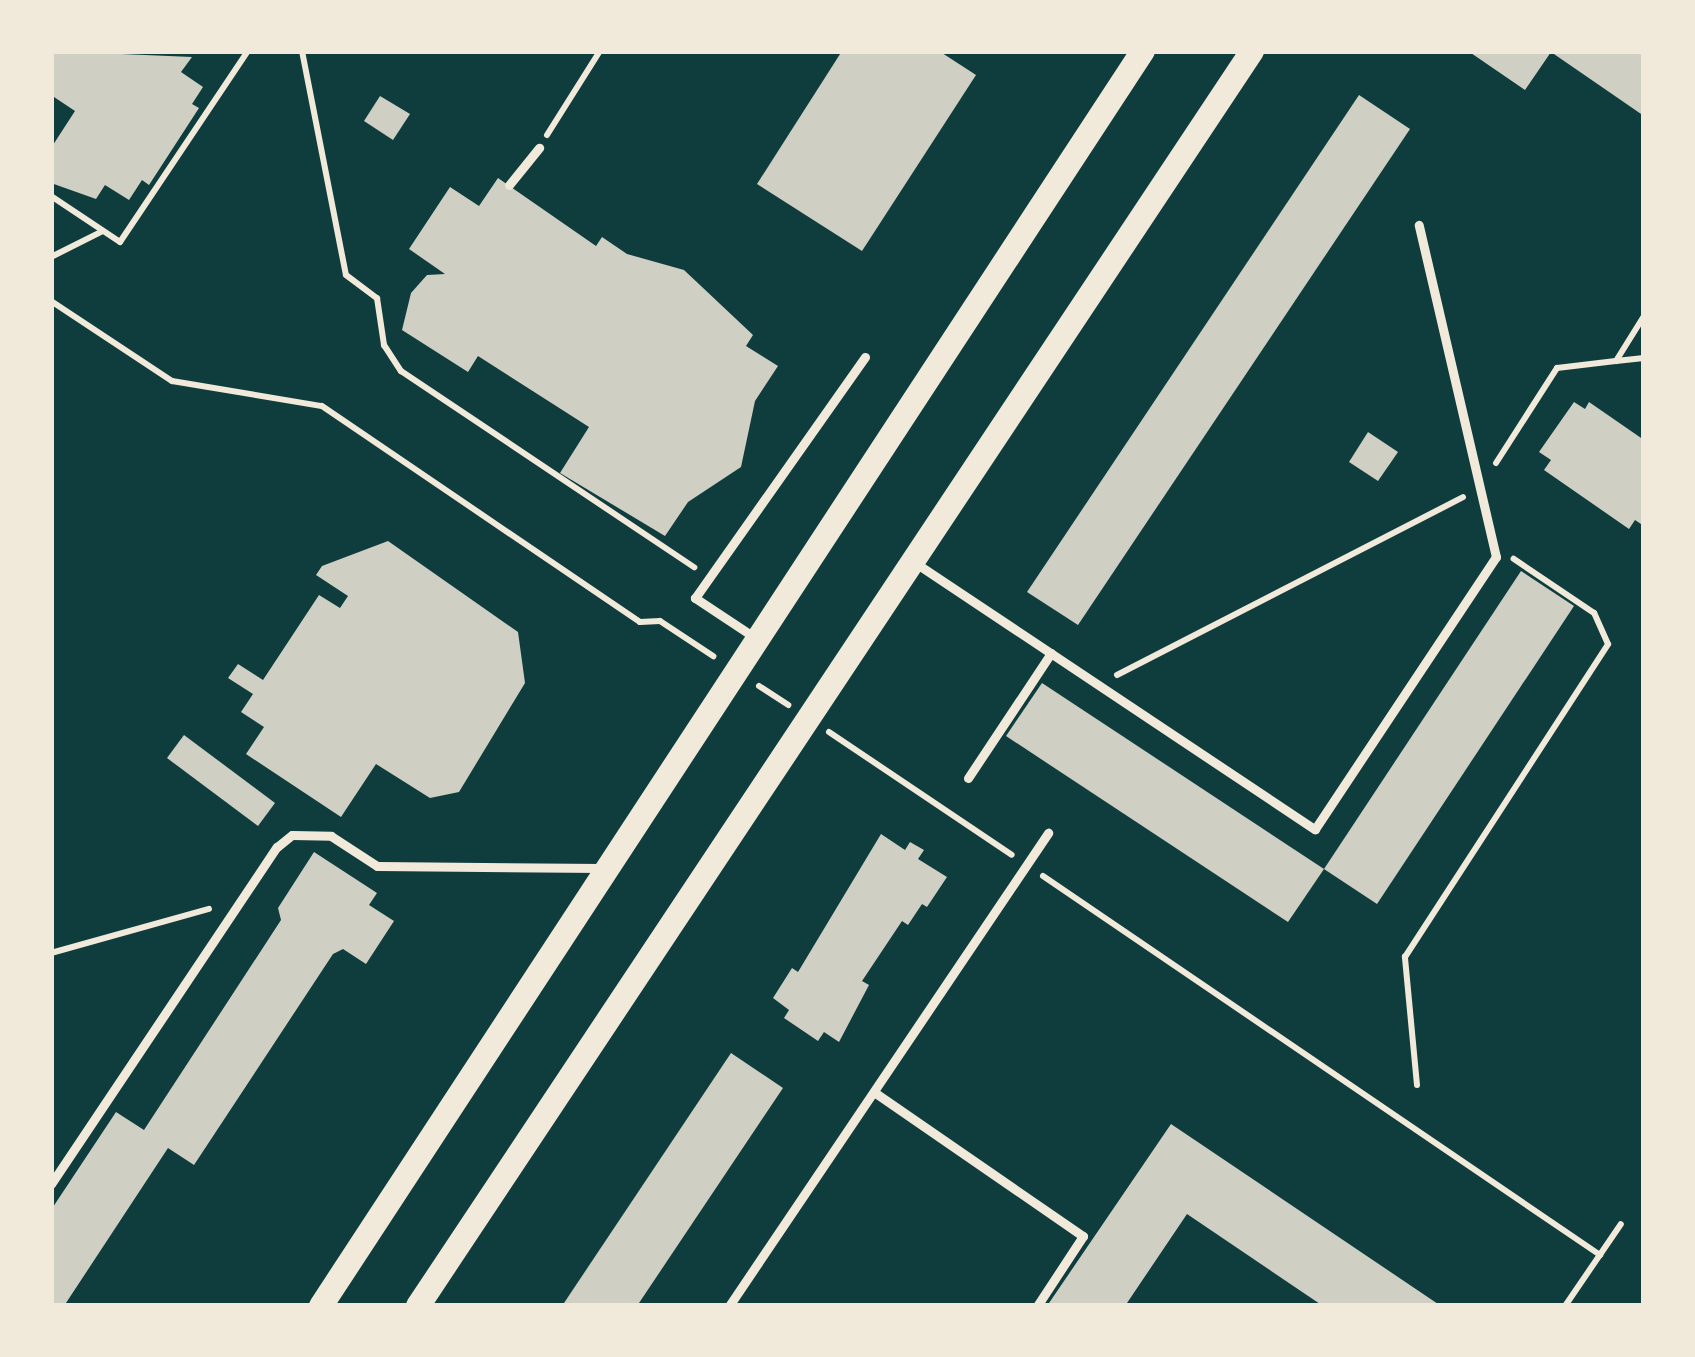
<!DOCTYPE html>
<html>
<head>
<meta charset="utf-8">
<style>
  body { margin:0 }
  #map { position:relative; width:1695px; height:1357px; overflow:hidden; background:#0f3d3e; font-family:Lato,sans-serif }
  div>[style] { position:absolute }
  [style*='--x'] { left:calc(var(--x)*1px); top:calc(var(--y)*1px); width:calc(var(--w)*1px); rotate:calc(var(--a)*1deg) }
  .building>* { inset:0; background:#cfcfc3 }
  .path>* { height:6px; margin:-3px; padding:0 3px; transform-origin:3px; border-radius:3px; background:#f1e9da }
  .service>* { height:9px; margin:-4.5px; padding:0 4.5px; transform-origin:4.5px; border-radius:4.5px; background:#f1e9da }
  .secondary>* { height:24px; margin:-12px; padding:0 12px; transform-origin:12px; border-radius:12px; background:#f1e9da }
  span { translate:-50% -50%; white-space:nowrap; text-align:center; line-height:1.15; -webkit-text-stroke:9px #f1e9da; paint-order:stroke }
  .frame { position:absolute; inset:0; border:54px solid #f1e9da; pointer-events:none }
</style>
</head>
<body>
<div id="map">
  <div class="building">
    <div style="clip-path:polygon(51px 51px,192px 57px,181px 72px,203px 87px,192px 104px,199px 108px,149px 185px,142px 180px,129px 200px,105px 185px,96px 199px,51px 183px,51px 148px,75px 111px,51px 95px)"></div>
    <div style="clip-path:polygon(842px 51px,939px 51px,976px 75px,862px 251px,757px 184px)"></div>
    <div style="clip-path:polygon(1468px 51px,1644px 51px,1644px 116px,1551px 52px,1525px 90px)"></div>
    <div style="clip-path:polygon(1359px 95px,1410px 129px,1078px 625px,1027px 592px)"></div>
    <div style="clip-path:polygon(380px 96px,410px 114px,393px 140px,364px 121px)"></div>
    <div style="clip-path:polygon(498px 178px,596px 246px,602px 237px,627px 254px,684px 270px,753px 335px,746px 346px,778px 366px,755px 401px,741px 467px,688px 502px,665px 536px,560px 473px,589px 427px,478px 356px,468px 372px,402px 330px,411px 293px,427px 275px,445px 274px,409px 249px,450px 187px,479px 206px)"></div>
    <div style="clip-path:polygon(1574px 402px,1585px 409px,1589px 402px,1644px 440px,1644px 526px,1635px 520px,1629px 529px,1544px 470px,1551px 460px,1539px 452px)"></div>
    <div style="clip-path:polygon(1368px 432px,1398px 452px,1378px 481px,1349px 462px)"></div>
    <div style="clip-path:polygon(388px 541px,518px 632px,525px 683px,459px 792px,430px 798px,376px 764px,341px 817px,246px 754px,264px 727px,241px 712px,253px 694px,228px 678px,238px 664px,263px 680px,319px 595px,340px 608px,348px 596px,316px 575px,322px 566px)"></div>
    <div style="clip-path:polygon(1521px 571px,1574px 606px,1377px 904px,1324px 869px)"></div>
    <div style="clip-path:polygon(1042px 683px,1324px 869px,1288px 922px,1006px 736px)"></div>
    <div style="clip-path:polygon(184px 735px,275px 803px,258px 826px,167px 758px)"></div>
    <div style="clip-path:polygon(881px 834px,905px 850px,910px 842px,924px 850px,918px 859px,947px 877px,927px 907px,922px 904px,908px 925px,902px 921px,862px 981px,869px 985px,839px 1042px,824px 1032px,818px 1041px,784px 1018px,789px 1010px,773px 998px,792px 968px,798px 972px)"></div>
    <div style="clip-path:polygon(314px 852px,377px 893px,369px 905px,394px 921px,366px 964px,343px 949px,333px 954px,194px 1165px,168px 1148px,64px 1306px,51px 1306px,51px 1210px,116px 1112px,144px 1130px,281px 920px,278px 908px)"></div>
    <div style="clip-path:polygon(731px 1053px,783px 1088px,637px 1306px,562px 1306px)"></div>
    <div style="clip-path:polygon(1171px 1124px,1441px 1306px,1323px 1306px,1187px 1214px,1125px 1306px,1047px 1306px)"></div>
  </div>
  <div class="path">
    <div style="--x:302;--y:51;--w:228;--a:78.9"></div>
    <div style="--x:346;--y:275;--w:39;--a:37"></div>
    <div style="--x:377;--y:298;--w:48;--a:81.5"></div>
    <div style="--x:384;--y:345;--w:31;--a:57"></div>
    <div style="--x:401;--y:371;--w:353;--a:33.8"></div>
    <div style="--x:547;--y:135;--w:99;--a:-57.8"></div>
    <div style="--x:51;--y:196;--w:83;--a:33.7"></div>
    <div style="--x:120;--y:242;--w:230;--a:-56.2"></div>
    <div style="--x:51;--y:257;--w:56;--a:-26.6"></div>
    <div style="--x:51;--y:301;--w:145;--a:33.5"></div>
    <div style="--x:172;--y:381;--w:152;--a:9.5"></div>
    <div style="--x:322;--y:406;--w:384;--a:34.2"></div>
    <div style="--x:640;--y:622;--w:20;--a:-3"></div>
    <div style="--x:660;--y:621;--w:64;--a:33.4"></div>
    <div style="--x:1616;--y:361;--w:28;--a:-6"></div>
    <div style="--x:1496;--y:463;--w:113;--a:-57.3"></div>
    <div style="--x:1557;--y:368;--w:59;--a:-6.8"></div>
    <div style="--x:1616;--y:361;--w:53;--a:-58.1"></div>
    <div style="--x:1117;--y:675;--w:389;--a:-27.2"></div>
    <div style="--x:759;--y:686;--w:35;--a:33"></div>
    <div style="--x:829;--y:732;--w:220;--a:33.9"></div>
    <div style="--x:1043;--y:876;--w:674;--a:34.23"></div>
    <div style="--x:51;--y:953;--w:164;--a:-15.6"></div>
    <div style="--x:1417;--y:1085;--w:129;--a:-95.4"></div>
    <div style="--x:1405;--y:957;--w:373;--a:-57"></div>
    <div style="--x:1608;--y:644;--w:34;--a:-114"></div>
    <div style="--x:1594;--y:613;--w:97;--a:-146"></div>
    <div style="--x:1565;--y:1306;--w:99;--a:-55.7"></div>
  </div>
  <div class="service">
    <div style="--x:509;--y:185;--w:48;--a:-51"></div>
    <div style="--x:914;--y:562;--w:482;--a:33.7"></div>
    <div style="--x:1315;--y:829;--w:327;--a:-56.4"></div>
    <div style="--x:1496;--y:557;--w:341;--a:-103.1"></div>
    <div style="--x:754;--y:637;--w:71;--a:-146.5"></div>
    <div style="--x:695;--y:598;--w:295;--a:-54.8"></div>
    <div style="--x:968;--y:778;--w:150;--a:-56.4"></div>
    <div style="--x:874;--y:1092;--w:254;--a:34.6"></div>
    <div style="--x:1083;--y:1236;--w:84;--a:123.3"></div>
    <div style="--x:51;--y:1184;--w:406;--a:-56.2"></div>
    <div style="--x:277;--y:847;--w:19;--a:-39"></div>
    <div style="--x:292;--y:835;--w:39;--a:1"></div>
    <div style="--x:331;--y:836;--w:55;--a:33.1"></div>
    <div style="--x:377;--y:866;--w:225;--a:0.5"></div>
    <div style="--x:729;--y:1306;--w:571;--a:-56"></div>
  </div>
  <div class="secondary">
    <div style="--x:321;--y:1306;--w:1500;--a:-56.78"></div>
    <div style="--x:418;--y:1306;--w:1507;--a:-56.39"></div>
  </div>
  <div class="frame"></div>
</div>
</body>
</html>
